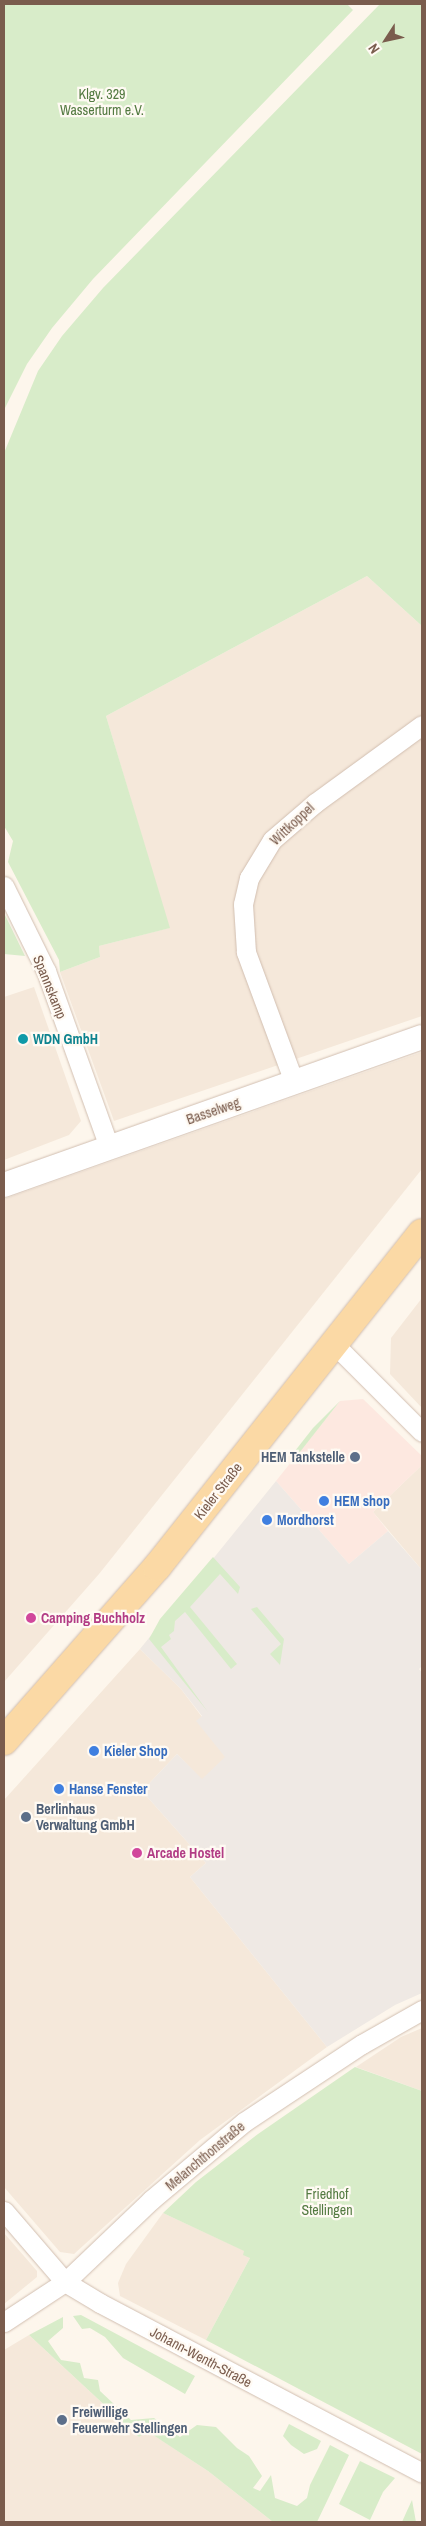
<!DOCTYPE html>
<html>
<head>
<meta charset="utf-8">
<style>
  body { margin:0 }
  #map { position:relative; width:426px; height:2526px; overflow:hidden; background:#fdf6ec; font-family:"Archivo Narrow",sans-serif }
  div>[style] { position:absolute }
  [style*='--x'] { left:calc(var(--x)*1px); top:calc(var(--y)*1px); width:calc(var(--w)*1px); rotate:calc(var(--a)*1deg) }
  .residential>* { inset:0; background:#f5e8da }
  .commercial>* { inset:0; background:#fde8e0 }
  .industrial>* { inset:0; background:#efe9e4 }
  .green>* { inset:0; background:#d8ecc9 }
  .roads { filter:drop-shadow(0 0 1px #d1beb0) drop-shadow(0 0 1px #d1beb0) }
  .minor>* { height:19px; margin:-9.5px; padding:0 9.5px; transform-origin:9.5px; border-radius:9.5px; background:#fff }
  .tertiary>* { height:24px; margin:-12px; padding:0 12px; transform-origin:12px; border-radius:12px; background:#fff }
  .primary>* { height:28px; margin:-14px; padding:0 14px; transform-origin:14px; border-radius:14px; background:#fbd9a5 }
  .dots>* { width:14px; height:14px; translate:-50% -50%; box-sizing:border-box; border:2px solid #fffaf3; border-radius:50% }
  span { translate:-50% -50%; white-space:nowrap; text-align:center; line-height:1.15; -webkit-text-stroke:4.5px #fffaf3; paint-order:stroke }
  .park-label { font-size:14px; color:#537a41 }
  .street-label { font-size:14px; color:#7a5c4d }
  .culture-label { font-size:14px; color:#0d838f; font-weight:700 }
  .left { translate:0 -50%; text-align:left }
  .service-label { font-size:14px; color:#4e5e75; font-weight:700 }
  .right { translate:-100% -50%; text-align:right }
  .shop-label { font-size:14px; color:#366cbe; font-weight:700 }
  .hotel-label { font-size:14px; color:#b23c85; font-weight:700 }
  .frame { position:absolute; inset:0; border:5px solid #7a5c4d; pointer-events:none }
  .north { position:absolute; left:361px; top:15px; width:50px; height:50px; -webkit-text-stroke:4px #fffaf3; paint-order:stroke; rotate:235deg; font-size:14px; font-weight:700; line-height:20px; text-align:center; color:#7a5c4d }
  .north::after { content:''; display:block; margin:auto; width:18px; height:22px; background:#7a5c4d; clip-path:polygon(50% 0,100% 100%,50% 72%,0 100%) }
</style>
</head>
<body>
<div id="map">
  <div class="residential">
    <div style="clip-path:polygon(367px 576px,422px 626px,422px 1016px,114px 1121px,60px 972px,100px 957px,99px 946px,169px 928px,106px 716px)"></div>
    <div style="clip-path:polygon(34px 987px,81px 1121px,69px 1135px,4px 1160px,4px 997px)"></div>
    <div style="clip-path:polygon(422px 1052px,422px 1169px,99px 1574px,4px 1682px,4px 1199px)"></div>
    <div style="clip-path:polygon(422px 1298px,422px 1408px,390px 1374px,391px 1338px)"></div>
    <div style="clip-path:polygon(422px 1465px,422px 1570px,373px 1512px)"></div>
    <div style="clip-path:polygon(140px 1649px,181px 1689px,202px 1717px,197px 1721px,226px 1757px,202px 1780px,177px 1754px,142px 1791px,206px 1863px,190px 1877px,327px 2047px,200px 2140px,74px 2254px,60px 2252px,4px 2187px,4px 1800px)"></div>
    <div style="clip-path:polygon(422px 2028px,422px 2091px,356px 2067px,401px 2037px)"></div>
    <div style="clip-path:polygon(163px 2213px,245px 2251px,250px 2258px,206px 2340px,120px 2296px,118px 2283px,126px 2264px)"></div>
    <div style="clip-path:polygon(4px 2233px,37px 2271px,37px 2277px,4px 2304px)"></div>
    <div style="clip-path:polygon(29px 2335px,139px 2437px,146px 2430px,208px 2471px,273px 2522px,4px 2522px,4px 2350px)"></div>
  </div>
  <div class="commercial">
    <div style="clip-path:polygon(363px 1399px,422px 1456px,422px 1465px,373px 1512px,388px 1531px,349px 1564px,276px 1481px,340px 1401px)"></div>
  </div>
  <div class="industrial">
    <div style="clip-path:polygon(276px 1481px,349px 1564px,388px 1531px,422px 1570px,422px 1666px,419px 1669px,422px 1673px,422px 1993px,395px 2005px,327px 2047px,190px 1877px,206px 1863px,142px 1791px,177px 1754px,202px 1779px,225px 1757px,196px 1721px,202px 1716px,181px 1689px,140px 1649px)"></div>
  </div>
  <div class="green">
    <div style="clip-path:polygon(4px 4px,347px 4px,353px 10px,93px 279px,52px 328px,27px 364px,4px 410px)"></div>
    <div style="clip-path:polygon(380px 4px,422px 4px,422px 626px,367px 576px,106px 716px,170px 928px,99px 946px,100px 957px,60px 972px,59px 960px,8px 862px,13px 841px,4px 826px,4px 453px,38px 371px,62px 336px,103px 288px)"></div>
    <div style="clip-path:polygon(4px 913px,25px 956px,4px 954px)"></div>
    <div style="clip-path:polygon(340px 1401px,296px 1457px,291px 1456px,313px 1428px)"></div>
    <div style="clip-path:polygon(213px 1557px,240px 1587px,238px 1594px,220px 1574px,190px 1607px,237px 1664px,231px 1669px,185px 1612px,175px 1621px,174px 1631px,169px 1635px,171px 1639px,161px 1647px,208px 1712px,149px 1639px,160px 1619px)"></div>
    <div style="clip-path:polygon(257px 1607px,284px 1639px,280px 1665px,270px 1654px,281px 1644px,251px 1609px)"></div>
    <div style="clip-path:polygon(355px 2067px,422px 2091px,422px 2454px,206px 2340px,250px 2258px,243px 2255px,244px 2251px,163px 2213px,196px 2182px,258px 2134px)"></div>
    <div style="clip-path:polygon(81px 2315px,195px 2376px,185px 2394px,123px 2358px,105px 2337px,90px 2328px,82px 2329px,73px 2316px)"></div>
    <div style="clip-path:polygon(63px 2317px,63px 2328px,48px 2341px,61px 2360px,80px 2363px,84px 2378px,98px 2380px,100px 2391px,131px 2420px,154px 2418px,180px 2437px,197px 2425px,216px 2427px,237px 2448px,249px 2456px,262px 2476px,253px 2488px,260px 2491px,271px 2475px,275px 2498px,297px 2506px,307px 2498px,310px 2485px,330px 2445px,349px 2455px,317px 2522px,273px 2522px,208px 2471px,147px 2431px,139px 2437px,29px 2335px)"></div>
    <div style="clip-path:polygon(289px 2424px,321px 2441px,317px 2449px,304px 2454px,291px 2445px,283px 2436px)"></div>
    <div style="clip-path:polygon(360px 2461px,395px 2478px,383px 2492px,370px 2520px,339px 2504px)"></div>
    <div style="clip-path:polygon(412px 2500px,416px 2522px,402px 2522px,406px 2513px)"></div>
  </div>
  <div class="roads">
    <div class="minor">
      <div style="--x:4;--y:886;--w:95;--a:63.7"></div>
      <div style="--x:46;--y:971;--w:187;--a:70.3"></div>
      <div style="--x:294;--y:1082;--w:139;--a:-110.3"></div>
      <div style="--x:246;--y:952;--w:48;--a:-93.6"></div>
      <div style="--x:243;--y:904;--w:27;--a:-77"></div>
      <div style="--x:249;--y:878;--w:44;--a:-58.8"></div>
      <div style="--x:272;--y:840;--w:57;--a:-40.7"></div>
      <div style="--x:315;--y:803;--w:132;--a:-36.1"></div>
      <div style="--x:334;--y:1344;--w:124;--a:45"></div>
      <div style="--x:4;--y:2211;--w:94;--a:49.3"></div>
      <div style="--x:65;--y:2282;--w:41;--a:31"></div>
      <div style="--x:100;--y:2303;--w:364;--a:27.8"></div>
      <div style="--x:4;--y:2322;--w:73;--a:-33.3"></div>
      <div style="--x:65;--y:2282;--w:119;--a:-43.6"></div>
      <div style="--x:151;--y:2200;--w:121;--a:-40"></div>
      <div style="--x:244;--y:2122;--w:141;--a:-33.5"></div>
      <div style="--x:362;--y:2044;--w:69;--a:-29.5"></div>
    </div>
    <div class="tertiary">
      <div style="--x:4;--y:1185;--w:443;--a:-19.5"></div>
    </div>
    <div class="primary">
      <div style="--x:4;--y:1741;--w:232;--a:-48.7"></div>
      <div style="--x:157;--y:1567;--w:426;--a:-51.6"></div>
    </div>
  </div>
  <div class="dots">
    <div style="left:23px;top:1039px;background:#0f9aa8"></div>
    <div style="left:355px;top:1457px;background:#5c6f8a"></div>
    <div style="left:324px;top:1501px;background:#3f7fe0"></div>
    <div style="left:267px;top:1520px;background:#3f7fe0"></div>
    <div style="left:31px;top:1618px;background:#d1479c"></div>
    <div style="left:94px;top:1751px;background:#3f7fe0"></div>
    <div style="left:59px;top:1789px;background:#3f7fe0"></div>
    <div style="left:26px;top:1817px;background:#5c6f8a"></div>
    <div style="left:137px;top:1853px;background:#d1479c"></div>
    <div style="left:62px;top:2420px;background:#5c6f8a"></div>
  </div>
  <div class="park-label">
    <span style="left:102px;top:102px">Klgv. 329<br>Wasserturm e.V.</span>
    <span style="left:327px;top:2202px">Friedhof<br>Stellingen</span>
  </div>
  <div class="street-label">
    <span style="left:292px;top:824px;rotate:-43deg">Wittkoppel</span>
    <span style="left:50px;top:987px;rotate:68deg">Spannskamp</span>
    <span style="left:213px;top:1111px;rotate:-19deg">Basselweg</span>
    <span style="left:218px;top:1491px;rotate:-52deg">Kieler Straße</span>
    <span style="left:205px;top:2156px;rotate:-40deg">Melanchthonstraße</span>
    <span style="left:201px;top:2357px;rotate:28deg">Johann-Wenth-Straße</span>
  </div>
  <div class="culture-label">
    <span class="left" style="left:33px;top:1039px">WDN GmbH</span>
  </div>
  <div class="service-label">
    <span class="right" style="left:345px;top:1457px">HEM Tankstelle</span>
    <span class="left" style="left:36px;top:1817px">Berlinhaus<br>Verwaltung GmbH</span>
    <span class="left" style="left:72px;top:2420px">Freiwillige<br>Feuerwehr Stellingen</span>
  </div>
  <div class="shop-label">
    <span class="left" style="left:334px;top:1501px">HEM shop</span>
    <span class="left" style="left:277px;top:1520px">Mordhorst</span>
    <span class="left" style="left:104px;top:1751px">Kieler Shop</span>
    <span class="left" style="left:69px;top:1789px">Hanse Fenster</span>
  </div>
  <div class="hotel-label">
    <span class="left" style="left:41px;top:1618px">Camping Buchholz</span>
    <span class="left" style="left:147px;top:1853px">Arcade Hostel</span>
  </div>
  <div class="frame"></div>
  <div class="north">N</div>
</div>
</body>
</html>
